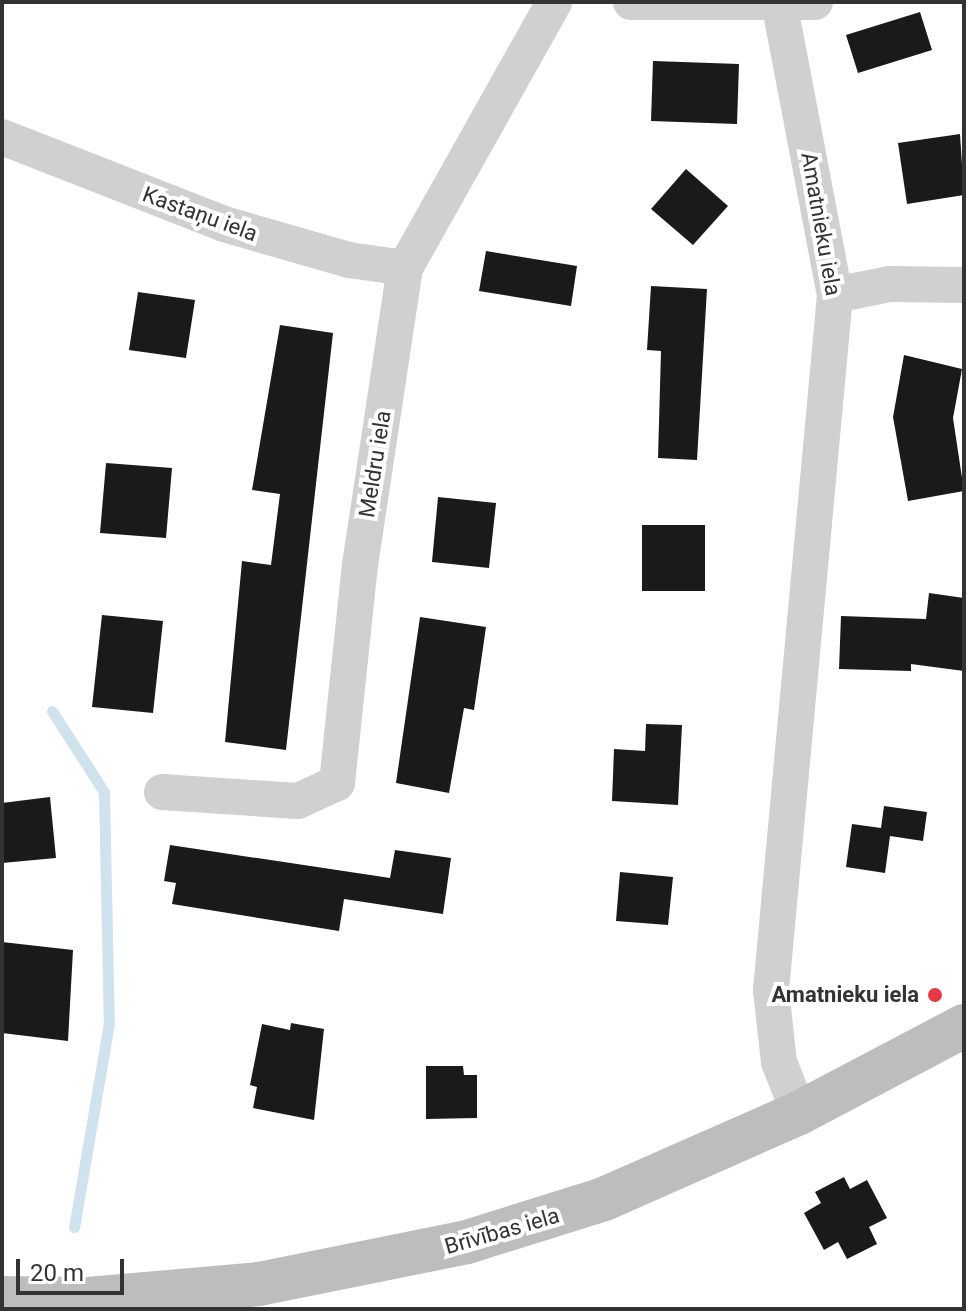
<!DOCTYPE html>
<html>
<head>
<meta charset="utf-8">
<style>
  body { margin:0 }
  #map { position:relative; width:966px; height:1311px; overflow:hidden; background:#fff; font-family:Roboto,sans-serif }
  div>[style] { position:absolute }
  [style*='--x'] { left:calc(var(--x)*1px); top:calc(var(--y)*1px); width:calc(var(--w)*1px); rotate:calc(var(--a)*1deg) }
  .stream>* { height:11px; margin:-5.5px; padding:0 5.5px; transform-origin:5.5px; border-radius:5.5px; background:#cfe2ee }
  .building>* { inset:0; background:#1a1a1a }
  .minor>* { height:36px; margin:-18px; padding:0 18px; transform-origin:18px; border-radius:18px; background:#d0d0d0 }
  .secondary>* { height:44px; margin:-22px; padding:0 22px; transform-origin:22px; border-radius:22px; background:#bdbdbd }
  .dots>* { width:22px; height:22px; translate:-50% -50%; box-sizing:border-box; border:4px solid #fff; border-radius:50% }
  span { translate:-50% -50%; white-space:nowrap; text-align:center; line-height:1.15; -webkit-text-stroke:8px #fff; paint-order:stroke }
  .street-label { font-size:22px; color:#333 }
  .poi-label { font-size:22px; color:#333; font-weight:700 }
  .right { translate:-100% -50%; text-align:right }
  .frame { position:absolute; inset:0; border:4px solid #333; pointer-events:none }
  .scale { position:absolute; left:16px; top:1259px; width:108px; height:36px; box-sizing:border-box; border:4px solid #333; border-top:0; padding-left:10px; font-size:24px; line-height:28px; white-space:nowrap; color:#333; -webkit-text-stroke:6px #fff; paint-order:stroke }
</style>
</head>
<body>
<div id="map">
  <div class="stream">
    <div style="--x:52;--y:711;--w:96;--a:57.3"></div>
    <div style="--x:104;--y:792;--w:231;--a:88.8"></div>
    <div style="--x:109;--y:1023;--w:207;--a:99.7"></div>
  </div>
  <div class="building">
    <div style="clip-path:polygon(920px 12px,932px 50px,858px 73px,846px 35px)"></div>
    <div style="clip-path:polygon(653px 61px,739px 64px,737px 124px,651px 121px)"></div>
    <div style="clip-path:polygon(960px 134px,964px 195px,907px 204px,898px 143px)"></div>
    <div style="clip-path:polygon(686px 169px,728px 206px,693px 245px,651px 209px)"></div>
    <div style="clip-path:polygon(486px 251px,577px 266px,571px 306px,479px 291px)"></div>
    <div style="clip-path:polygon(651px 286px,707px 289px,697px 460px,658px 458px,661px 351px,647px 350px)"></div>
    <div style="clip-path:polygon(138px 292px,195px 300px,186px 358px,129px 350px)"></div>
    <div style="clip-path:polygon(280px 325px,333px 333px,286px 750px,225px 742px,242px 561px,271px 565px,280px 494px,252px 490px)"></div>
    <div style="clip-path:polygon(904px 355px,962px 369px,953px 418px,964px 491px,908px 501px,893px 417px)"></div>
    <div style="clip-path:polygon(106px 463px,172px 468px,166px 538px,100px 533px)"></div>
    <div style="clip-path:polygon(438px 497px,496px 503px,489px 568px,432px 562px)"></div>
    <div style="clip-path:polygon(642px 525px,705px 525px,705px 591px,642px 591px)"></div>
    <div style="clip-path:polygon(929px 593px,964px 598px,964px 671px,911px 664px,911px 671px,839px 669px,841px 616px,926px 619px)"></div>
    <div style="clip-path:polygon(102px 615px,163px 621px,153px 713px,92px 707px)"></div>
    <div style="clip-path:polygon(420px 617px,486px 627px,474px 710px,464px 708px,449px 793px,396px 783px)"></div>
    <div style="clip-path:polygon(646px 724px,682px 725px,678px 805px,612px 801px,614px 749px,645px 751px)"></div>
    <div style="clip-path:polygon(50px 797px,56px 858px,2px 863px,2px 803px)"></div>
    <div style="clip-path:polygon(884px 806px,927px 812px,923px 841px,890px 836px,885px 873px,846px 867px,852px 824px,881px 828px)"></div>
    <div style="clip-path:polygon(170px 845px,390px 878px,395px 850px,451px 858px,443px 914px,344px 899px,339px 931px,172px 904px,176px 883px,164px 881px)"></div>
    <div style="clip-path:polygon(620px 872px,673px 877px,668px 925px,616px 921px)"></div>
    <div style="clip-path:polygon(2px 942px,73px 950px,68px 1041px,2px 1033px)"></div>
    <div style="clip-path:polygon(291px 1023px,324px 1029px,314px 1120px,253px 1108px,257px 1087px,250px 1085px,262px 1024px,290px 1030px)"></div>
    <div style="clip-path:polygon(426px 1066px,463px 1066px,464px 1075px,477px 1075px,477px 1118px,426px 1119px)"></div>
    <div style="clip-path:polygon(844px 1177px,850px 1189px,867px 1180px,887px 1218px,869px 1227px,877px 1244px,847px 1259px,838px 1242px,824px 1250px,804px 1213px,821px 1203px,815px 1192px)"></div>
  </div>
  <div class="minor">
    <div style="--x:631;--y:2;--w:184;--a:0"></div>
    <div style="--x:779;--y:2;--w:298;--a:79.2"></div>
    <div style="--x:835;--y:295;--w:698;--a:95.26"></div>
    <div style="--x:771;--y:990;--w:72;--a:83.7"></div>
    <div style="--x:779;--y:1062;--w:55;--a:68.6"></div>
    <div style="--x:2;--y:137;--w:238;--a:21.4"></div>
    <div style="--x:224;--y:224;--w:130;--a:16.1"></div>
    <div style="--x:349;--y:260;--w:57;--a:8.1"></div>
    <div style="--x:835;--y:295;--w:55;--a:-11.5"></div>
    <div style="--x:889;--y:284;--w:75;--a:0.8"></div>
    <div style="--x:162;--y:792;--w:136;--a:3.8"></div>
    <div style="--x:298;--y:801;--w:43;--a:-24.8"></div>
    <div style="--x:337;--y:783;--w:219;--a:-84"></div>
    <div style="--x:360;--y:565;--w:300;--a:-81.4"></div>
    <div style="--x:405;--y:268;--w:305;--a:-60.7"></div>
  </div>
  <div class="secondary">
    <div style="--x:2;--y:1298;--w:86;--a:0.7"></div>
    <div style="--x:88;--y:1299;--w:172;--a:-5"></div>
    <div style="--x:259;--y:1284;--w:212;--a:-11.4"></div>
    <div style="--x:467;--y:1242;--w:144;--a:-17.4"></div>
    <div style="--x:604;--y:1199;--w:213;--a:-23.8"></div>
    <div style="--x:799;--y:1113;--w:187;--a:-27.8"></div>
  </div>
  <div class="dots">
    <div style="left:935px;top:995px;background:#e63946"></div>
  </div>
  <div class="street-label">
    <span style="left:200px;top:214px;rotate:20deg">Kastaņu iela</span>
    <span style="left:821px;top:224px;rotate:80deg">Amatnieku iela</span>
    <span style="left:375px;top:464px;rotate:-81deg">Meldru iela</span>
    <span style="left:502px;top:1231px;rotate:-16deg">Brīvības iela</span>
  </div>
  <div class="poi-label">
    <span class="right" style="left:919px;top:995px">Amatnieku iela</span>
  </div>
  <div class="frame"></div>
  <div class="scale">20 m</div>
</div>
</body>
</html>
